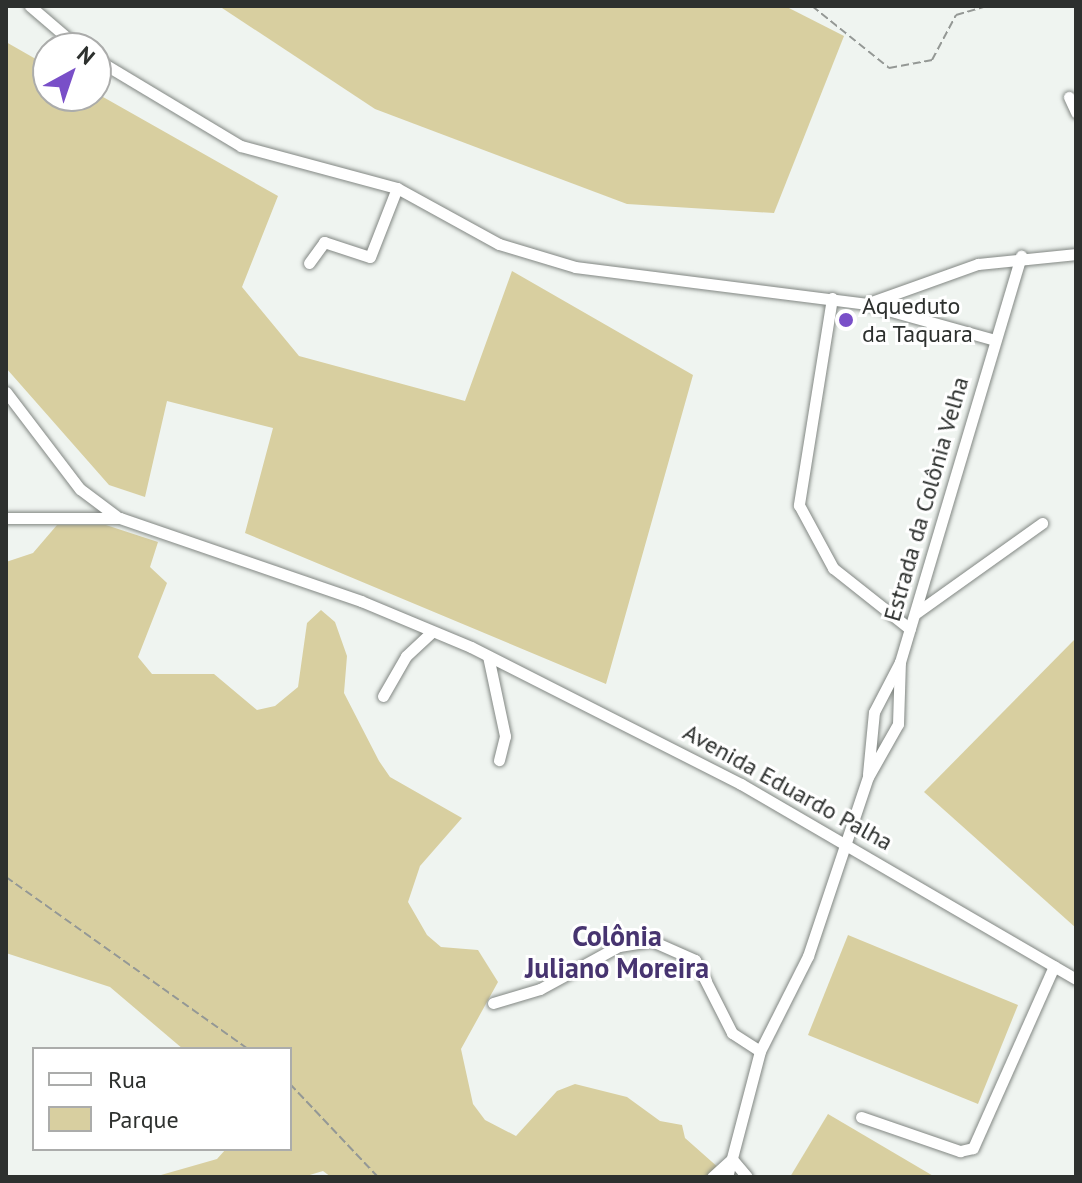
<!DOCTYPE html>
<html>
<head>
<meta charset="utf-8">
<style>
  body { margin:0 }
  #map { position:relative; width:1082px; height:1183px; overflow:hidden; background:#eff4f0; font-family:"PT Sans",sans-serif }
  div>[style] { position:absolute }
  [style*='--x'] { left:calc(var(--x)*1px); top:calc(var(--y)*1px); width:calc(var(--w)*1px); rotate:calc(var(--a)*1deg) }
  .green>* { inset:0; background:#d8cfa0 }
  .path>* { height:2px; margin-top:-1px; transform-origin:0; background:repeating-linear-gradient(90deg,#949895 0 8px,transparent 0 12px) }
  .roads { filter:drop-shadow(0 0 2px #828783) drop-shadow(0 0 2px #828783) }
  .street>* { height:11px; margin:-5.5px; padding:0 5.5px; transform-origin:5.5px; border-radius:5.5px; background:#fff }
  .dots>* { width:22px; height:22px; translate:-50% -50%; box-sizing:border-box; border:4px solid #fff; border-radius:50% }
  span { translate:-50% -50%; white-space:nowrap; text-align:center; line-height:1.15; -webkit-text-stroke:6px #fff; paint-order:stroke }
  .poi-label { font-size:24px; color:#2d302e }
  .left { translate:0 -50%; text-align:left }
  .street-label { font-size:24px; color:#2d302e }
  .quarter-label { font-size:28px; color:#473470; font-weight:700 }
  .frame { position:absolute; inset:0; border:8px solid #2d302e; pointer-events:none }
  .legend { position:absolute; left:32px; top:1047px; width:260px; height:104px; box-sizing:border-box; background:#fff; border:2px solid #abacab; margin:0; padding:10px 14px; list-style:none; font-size:24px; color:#2d302e }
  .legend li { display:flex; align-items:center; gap:16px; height:40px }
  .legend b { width:40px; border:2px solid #abacab }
  .north { position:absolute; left:32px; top:32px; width:80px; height:80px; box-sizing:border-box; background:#fff; border:2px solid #abacab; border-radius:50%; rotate:40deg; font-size:22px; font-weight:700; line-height:32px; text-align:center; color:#2d302e }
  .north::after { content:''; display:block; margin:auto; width:28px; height:36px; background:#794fc8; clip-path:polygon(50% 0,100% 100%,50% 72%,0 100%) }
</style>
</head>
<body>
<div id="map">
  <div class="green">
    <div style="clip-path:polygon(219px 6px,785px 6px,844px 36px,774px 213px,627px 204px,375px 109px)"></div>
    <div style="clip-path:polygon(6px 42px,48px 66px,48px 96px,96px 93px,278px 196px,242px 287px,299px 356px,465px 401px,512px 271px,693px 375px,606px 684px,245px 533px,273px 428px,167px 401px,145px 497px,109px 485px,6px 368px)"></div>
    <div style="clip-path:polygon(57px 525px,106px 525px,158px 542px,150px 567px,167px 583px,138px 657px,152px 674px,214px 674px,257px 710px,275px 706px,298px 687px,307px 623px,321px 610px,335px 622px,347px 656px,344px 693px,379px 761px,390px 777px,462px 818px,420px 866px,408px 902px,427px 935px,441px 947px,478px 950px,498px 982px,461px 1049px,473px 1104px,485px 1120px,516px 1136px,557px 1091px,575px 1084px,627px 1097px,660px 1121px,682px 1125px,685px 1138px,729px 1177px,331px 1177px,323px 1171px,303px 1177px,154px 1177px,217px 1159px,226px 1149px,290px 1149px,290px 1049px,183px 1049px,110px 987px,6px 953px,6px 562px,33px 553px)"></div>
    <div style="clip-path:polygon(1076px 638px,1076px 928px,924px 792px)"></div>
    <div style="clip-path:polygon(848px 935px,1018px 1005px,978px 1104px,808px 1035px)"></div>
    <div style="clip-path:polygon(828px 1114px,935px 1177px,790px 1177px)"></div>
  </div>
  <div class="path">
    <div style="--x:812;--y:6;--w:99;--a:38.8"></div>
    <div style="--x:889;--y:68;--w:44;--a:-10.5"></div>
    <div style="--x:932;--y:60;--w:51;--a:-61.9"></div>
    <div style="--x:956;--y:15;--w:33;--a:-16"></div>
    <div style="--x:6;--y:877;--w:297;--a:35.4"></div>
    <div style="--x:290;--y:1084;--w:128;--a:46.6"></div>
  </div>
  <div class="roads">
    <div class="street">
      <div style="--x:30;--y:6;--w:65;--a:40.6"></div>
      <div style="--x:96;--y:59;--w:169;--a:31"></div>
      <div style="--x:241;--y:146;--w:162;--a:15.1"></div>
      <div style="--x:397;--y:188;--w:116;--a:28.8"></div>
      <div style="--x:499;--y:244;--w:79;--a:16.8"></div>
      <div style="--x:575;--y:267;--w:293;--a:7.2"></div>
      <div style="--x:866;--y:304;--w:119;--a:-19.7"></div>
      <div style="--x:978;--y:264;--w:99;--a:-5.8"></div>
      <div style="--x:1069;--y:97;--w:17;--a:65"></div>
      <div style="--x:309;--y:263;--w:26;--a:-54"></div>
      <div style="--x:324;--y:242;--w:48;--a:18.1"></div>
      <div style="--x:370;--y:257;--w:74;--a:-68.6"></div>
      <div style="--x:832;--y:298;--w:210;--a:99.1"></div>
      <div style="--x:799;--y:505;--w:72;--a:61.6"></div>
      <div style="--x:833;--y:568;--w:98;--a:38.4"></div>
      <div style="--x:866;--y:304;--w:134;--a:15.6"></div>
      <div style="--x:6;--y:392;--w:122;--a:52.7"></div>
      <div style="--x:80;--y:489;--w:45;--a:36.9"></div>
      <div style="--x:6;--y:518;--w:114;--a:0"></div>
      <div style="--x:120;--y:518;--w:255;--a:19"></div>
      <div style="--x:361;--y:601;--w:119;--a:22.7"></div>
      <div style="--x:471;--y:647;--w:303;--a:26.9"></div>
      <div style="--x:741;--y:784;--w:388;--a:30.2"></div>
      <div style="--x:916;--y:613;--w:155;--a:-35.5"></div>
      <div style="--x:488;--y:656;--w:82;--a:78"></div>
      <div style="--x:505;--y:736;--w:25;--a:104"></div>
      <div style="--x:383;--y:696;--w:46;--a:-60.1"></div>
      <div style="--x:406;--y:656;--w:35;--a:-43"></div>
      <div style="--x:868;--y:774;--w:62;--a:-84.5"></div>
      <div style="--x:874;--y:712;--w:56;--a:-62.5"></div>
      <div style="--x:900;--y:662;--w:424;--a:-73.4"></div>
      <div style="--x:493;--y:1003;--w:49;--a:-16.6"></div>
      <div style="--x:540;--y:989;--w:90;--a:-28.6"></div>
      <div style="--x:619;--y:946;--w:33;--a:-9"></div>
      <div style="--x:652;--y:941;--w:47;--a:23.8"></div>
      <div style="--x:695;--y:960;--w:82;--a:63.1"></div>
      <div style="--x:732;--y:1033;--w:33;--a:33"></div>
      <div style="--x:861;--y:1117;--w:105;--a:19"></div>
      <div style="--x:960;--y:1151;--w:13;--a:-13"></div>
      <div style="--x:973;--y:1148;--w:199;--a:-66"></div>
      <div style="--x:712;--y:1177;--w:27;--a:-42"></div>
      <div style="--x:732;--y:1159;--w:23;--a:50"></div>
      <div style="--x:727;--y:1177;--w:130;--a:-75.3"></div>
      <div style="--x:760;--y:1051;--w:106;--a:-63.2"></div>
      <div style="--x:808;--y:956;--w:189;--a:-71.5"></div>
      <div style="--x:868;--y:777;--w:61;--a:-60.5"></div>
      <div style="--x:898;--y:724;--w:62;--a:-88.2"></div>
    </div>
  </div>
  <div class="dots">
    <div style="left:846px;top:320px;background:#794fc8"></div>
  </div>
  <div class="poi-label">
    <span class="left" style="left:862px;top:320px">Aqueduto<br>da Taquara</span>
  </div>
  <div class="street-label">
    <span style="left:926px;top:499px;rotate:-74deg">Estrada da Colônia Velha</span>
    <span style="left:788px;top:787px;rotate:29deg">Avenida Eduardo Palha</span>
  </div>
  <div class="quarter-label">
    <span style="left:617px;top:952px">Colônia<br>Juliano Moreira</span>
  </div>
  <div class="frame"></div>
  <ul class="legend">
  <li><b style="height:10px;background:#fff"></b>Rua</li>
  <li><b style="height:22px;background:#d8cfa0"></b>Parque</li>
  </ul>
  <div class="north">N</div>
</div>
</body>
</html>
